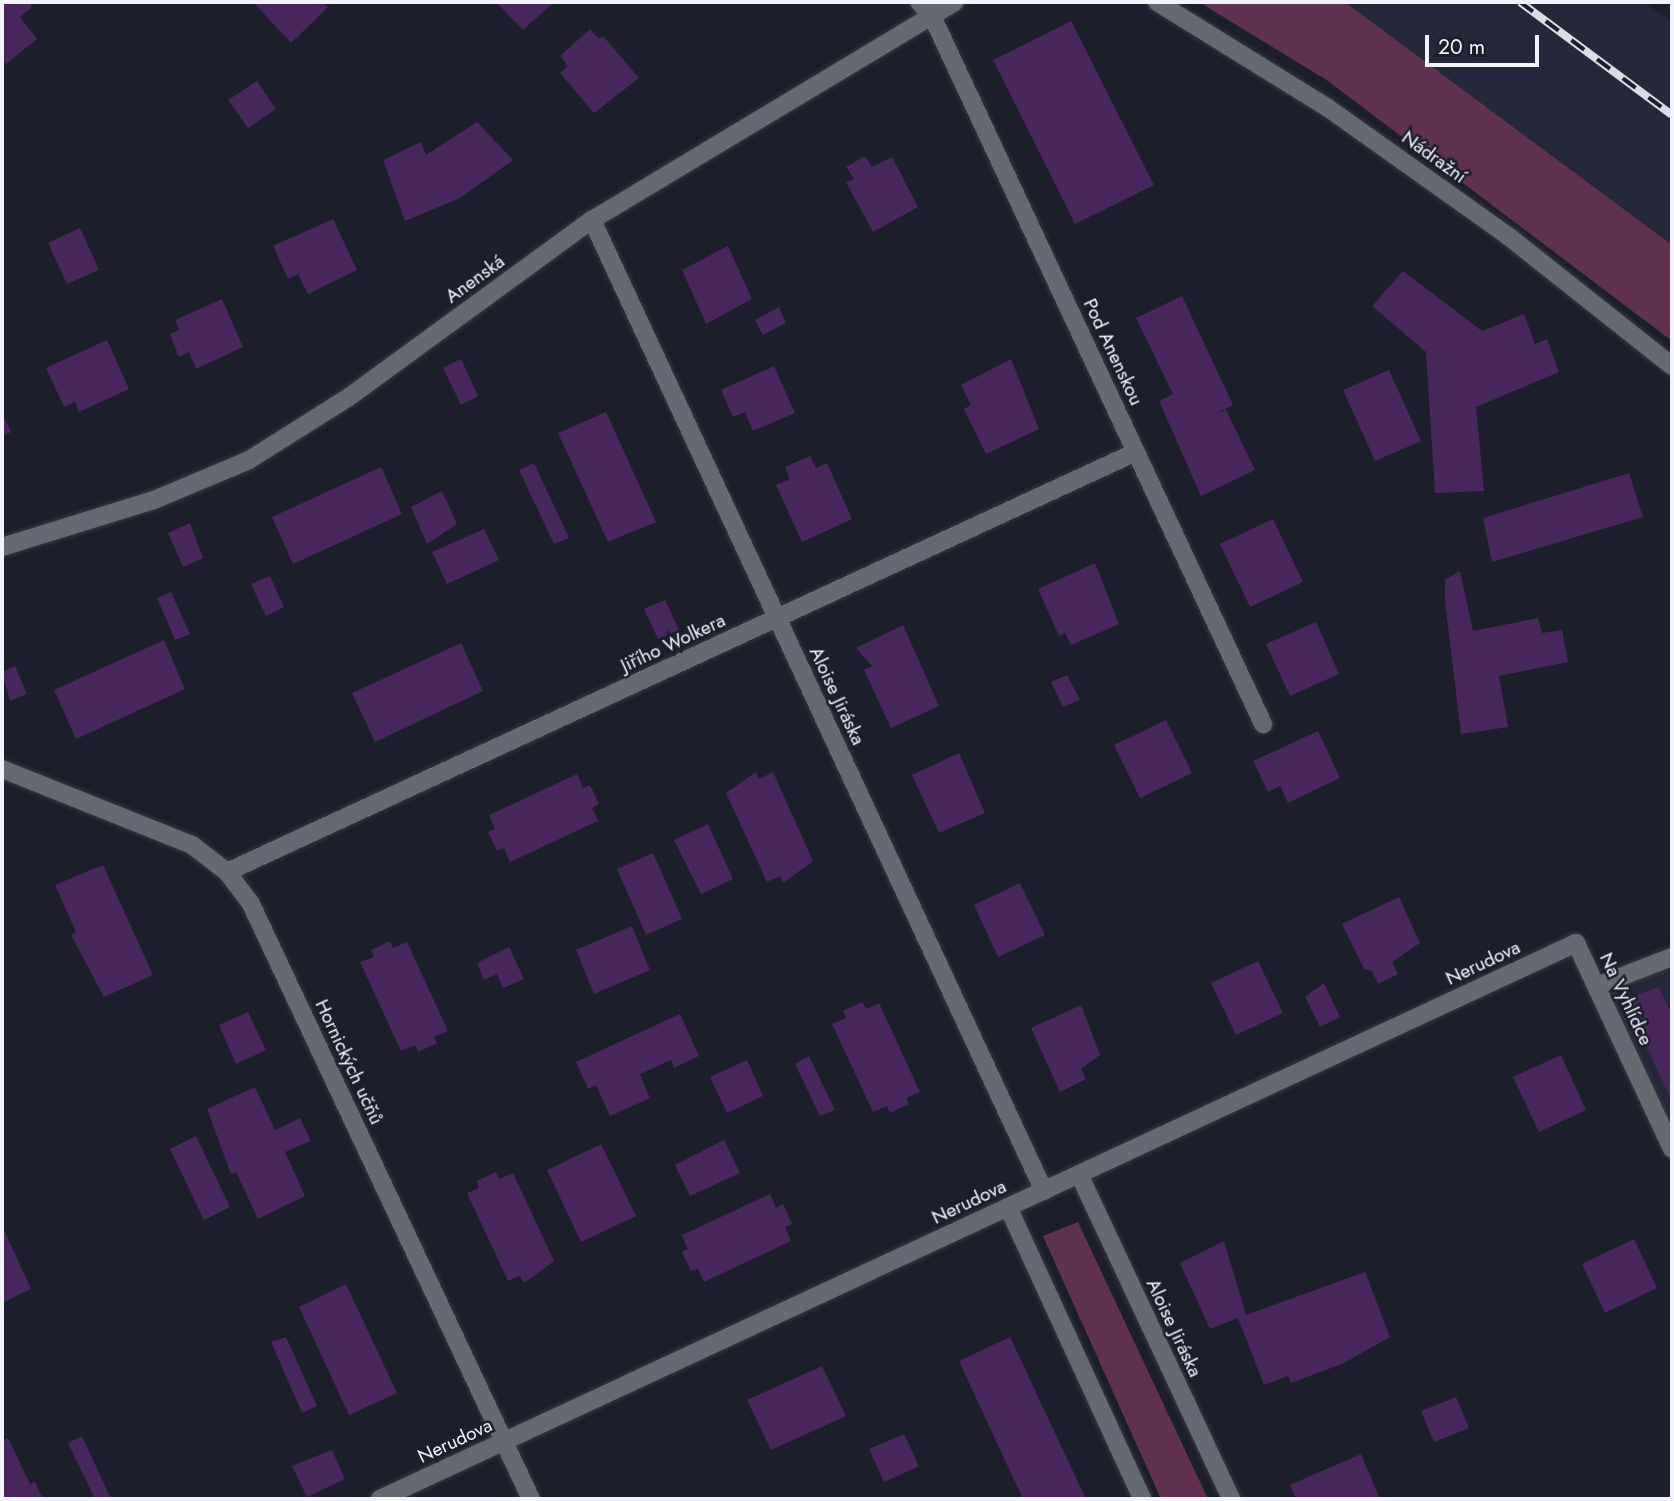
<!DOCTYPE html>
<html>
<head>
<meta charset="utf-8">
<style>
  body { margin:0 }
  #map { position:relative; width:1674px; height:1501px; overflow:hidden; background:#1d1e2b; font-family:Jost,sans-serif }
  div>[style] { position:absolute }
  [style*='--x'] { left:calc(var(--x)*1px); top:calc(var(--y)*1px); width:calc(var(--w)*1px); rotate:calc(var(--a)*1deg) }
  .built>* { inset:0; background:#25273a }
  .green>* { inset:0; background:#603250 }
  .building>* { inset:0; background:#48275c }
  .roads { filter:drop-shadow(0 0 2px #373844) drop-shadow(0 0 2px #373844) }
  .street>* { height:18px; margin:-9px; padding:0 9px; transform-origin:9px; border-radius:9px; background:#656a70 }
  .rail>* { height:8px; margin-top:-4px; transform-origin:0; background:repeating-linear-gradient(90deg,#1d1e2b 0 16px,#dbdce6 0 32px); box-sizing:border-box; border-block:2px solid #dbdce6 }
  span { translate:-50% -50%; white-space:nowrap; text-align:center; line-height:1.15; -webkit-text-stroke:5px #1d1e2b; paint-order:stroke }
  .street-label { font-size:19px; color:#f2f3fd }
  .frame { position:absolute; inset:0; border:4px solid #f2f3fd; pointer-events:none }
  .scale { position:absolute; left:1425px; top:35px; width:114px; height:32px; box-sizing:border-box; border:4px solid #f2f3fd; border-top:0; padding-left:9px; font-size:21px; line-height:24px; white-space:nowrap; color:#f2f3fd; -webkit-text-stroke:5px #1d1e2b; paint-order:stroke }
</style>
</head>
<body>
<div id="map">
  <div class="built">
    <div style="clip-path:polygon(1345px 2px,1644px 2px,1672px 22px,1672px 245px)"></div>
    <div style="clip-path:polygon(1665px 960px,1672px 975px,1672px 1156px,1596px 987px)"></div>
  </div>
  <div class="green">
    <div style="clip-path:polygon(1199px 2px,1345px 2px,1672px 245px,1672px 341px,1328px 81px)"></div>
    <div style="clip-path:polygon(1078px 1222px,1208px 1499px,1161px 1499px,1043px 1236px)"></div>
  </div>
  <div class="building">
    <div style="clip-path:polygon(2px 2px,29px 2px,32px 7px,20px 17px,37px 39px,6px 64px,2px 58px)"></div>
    <div style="clip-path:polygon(253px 2px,323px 2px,328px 7px,291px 43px)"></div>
    <div style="clip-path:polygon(496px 2px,554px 2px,523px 30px)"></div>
    <div style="clip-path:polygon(1071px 21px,1154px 185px,1075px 224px,993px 60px)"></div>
    <div style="clip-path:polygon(590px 29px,599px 39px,603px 36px,639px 78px,594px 113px,560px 73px,568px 66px,560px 56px)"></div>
    <div style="clip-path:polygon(257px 81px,276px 109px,248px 128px,228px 100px)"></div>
    <div style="clip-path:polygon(477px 122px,513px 160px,460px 198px,405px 221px,383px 160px,421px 142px,426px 155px)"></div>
    <div style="clip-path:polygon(865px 156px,872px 167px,892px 157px,918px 207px,873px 232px,846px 182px,854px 179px,846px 167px)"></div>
    <div style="clip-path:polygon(333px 219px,357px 270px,308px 294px,298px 274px,288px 279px,273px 246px)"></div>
    <div style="clip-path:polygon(80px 228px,99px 270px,67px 284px,48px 243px)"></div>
    <div style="clip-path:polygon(728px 246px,752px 299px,706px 324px,682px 270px)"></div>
    <div style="clip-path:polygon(1403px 271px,1482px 331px,1524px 314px,1535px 344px,1547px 339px,1559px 372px,1476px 407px,1484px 491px,1435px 493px,1426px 352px,1372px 306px)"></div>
    <div style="clip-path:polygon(1182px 296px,1233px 405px,1217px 413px,1226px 410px,1255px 470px,1201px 496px,1159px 401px,1173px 394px,1136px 318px)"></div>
    <div style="clip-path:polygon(222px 299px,243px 347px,196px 369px,189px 352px,179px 357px,170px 334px,179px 330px,175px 320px)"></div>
    <div style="clip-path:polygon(779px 307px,786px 323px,763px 335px,755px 320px)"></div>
    <div style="clip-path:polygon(107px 340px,129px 389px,79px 412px,75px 402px,64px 407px,46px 368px)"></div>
    <div style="clip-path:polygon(461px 359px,478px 396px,461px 405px,443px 368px)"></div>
    <div style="clip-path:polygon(1011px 359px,1039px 429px,986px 454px,964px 409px,971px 405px,961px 385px)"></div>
    <div style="clip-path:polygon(774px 366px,795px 413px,753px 431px,745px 412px,733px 417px,721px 390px)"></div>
    <div style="clip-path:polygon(1389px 370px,1421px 441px,1375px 461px,1343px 390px)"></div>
    <div style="clip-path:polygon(2px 412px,11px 432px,2px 436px)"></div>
    <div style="clip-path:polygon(606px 412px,656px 522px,608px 542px,558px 433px)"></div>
    <div style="clip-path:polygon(810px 456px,816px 468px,827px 463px,852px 519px,802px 542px,776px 485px,790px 479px,785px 467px)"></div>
    <div style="clip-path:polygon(534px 463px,569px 538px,554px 544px,519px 470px)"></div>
    <div style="clip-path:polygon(381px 467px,402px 514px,293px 564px,272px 517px)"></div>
    <div style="clip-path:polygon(1629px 473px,1643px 517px,1492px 562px,1483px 518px)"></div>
    <div style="clip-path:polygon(442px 491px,457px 524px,427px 544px,411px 507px)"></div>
    <div style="clip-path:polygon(1273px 519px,1303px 582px,1250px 607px,1220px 544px)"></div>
    <div style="clip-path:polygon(190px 523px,203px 558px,183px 567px,168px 533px)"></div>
    <div style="clip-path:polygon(484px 529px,499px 560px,447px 584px,432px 552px)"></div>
    <div style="clip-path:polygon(1095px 563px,1119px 624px,1071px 645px,1065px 633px,1059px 636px,1038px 589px)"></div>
    <div style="clip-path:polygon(1460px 571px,1473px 631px,1538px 618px,1542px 633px,1562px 630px,1568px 662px,1499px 676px,1508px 727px,1461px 734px,1445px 601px,1445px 580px)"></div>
    <div style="clip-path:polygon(270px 576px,284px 607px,266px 616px,251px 584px)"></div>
    <div style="clip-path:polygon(171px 592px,190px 634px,175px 640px,157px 598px)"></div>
    <div style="clip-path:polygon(665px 600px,679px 630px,658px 639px,644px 609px)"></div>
    <div style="clip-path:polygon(1316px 622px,1339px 674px,1290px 696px,1266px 644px)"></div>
    <div style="clip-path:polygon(903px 625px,939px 706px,891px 728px,864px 670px,872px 666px,856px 648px)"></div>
    <div style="clip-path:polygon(164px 640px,185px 689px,76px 739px,54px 690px)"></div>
    <div style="clip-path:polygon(461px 643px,483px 691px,375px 742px,352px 693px)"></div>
    <div style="clip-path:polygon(15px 666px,27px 694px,10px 701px,2px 672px)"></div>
    <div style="clip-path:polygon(1067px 675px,1080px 700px,1063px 707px,1051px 682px)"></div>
    <div style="clip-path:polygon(1166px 720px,1192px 773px,1140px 798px,1114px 745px)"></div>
    <div style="clip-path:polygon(1318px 731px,1340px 778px,1288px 803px,1280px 786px,1268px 792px,1253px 761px)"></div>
    <div style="clip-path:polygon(959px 753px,985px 813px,939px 833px,912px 775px)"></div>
    <div style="clip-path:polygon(756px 772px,759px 779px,773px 772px,813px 861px,783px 883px,780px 876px,767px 882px,726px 793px)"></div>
    <div style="clip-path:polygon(577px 774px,583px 788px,590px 785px,599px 804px,592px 808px,598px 821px,510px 862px,504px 848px,497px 851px,488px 832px,495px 829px,489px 815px)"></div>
    <div style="clip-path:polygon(708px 824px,733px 879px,701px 894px,674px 840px)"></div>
    <div style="clip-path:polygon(653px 853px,682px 919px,646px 935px,617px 869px)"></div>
    <div style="clip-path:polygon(103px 865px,153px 975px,104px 997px,71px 935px,76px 932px,55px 885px)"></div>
    <div style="clip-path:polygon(1020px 883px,1045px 935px,998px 957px,974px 905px)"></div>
    <div style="clip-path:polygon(1399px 897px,1420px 943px,1392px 962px,1398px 974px,1378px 984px,1372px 971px,1364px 969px,1342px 924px)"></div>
    <div style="clip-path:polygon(632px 926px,650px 970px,594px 994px,576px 950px)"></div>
    <div style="clip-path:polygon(390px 941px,393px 948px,407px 942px,448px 1031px,434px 1037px,437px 1043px,418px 1052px,415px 1045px,401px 1051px,360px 962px,374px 957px,371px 950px)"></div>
    <div style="clip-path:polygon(509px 947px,524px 979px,503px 988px,497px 974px,484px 980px,477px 963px)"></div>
    <div style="clip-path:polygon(1258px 961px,1283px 1013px,1236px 1035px,1211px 983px)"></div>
    <div style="clip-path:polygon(1324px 983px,1340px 1017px,1320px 1027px,1305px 997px)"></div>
    <div style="clip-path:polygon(1659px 987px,1672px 1016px,1672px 1102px,1625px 999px)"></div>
    <div style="clip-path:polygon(862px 1002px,866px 1009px,879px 1003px,920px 1092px,906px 1098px,909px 1104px,890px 1113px,887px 1106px,873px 1112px,832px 1024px,846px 1018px,843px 1011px)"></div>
    <div style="clip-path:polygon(1081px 1005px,1100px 1055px,1081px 1069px,1086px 1079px,1060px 1092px,1031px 1028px)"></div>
    <div style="clip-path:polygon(248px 1012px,266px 1050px,236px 1064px,219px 1025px)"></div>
    <div style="clip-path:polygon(680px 1014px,699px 1056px,674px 1068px,671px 1060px,640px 1074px,650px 1098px,610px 1116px,596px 1085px,588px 1089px,576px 1062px)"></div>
    <div style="clip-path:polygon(1561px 1055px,1586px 1110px,1539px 1132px,1513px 1077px)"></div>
    <div style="clip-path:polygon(809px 1056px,835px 1110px,820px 1116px,795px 1064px)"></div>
    <div style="clip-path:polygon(747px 1060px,763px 1096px,727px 1113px,710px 1077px)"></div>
    <div style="clip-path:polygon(255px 1087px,275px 1130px,300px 1118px,311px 1141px,285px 1152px,305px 1196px,258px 1219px,236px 1172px,231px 1174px,207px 1109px)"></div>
    <div style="clip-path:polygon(196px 1136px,230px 1207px,204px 1220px,170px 1149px)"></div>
    <div style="clip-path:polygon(724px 1140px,740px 1173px,690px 1196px,675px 1165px)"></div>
    <div style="clip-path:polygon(601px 1144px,636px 1216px,581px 1242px,547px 1170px)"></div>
    <div style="clip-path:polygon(496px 1172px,499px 1179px,513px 1173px,554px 1261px,524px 1283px,520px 1276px,508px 1281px,467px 1193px,479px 1188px,477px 1181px)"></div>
    <div style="clip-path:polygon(770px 1194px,776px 1208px,783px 1204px,792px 1224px,785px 1227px,791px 1241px,704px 1282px,698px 1268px,691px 1271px,682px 1252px,688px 1249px,682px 1235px)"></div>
    <div style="clip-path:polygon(2px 1226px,31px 1289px,2px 1303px)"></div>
    <div style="clip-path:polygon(1634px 1239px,1657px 1288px,1605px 1313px,1582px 1264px)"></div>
    <div style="clip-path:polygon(1224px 1241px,1246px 1315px,1365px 1272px,1390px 1337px,1344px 1363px,1291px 1383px,1288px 1376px,1264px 1385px,1238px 1318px,1210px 1329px,1180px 1263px)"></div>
    <div style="clip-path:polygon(346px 1284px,397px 1393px,349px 1415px,299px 1307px)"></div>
    <div style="clip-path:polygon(286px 1337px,317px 1406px,302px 1413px,271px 1342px)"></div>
    <div style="clip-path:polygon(1010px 1337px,1047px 1416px,1086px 1499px,1023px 1499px,995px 1439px,959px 1361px)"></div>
    <div style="clip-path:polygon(822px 1366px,846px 1416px,771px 1450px,747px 1400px)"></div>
    <div style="clip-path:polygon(1456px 1397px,1469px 1428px,1434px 1442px,1421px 1411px)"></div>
    <div style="clip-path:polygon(904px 1434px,919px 1466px,884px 1482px,869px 1449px)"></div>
    <div style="clip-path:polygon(82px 1436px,111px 1499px,95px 1499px,68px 1443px)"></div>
    <div style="clip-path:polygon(8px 1438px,30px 1484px,35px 1482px,43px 1499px,2px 1499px,2px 1441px)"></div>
    <div style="clip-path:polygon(332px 1450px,345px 1479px,307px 1497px,292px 1466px)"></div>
    <div style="clip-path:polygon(1361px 1454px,1380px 1499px,1296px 1499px,1290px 1485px)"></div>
  </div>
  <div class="roads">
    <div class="street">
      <div style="--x:919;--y:2;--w:19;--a:47"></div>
      <div style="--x:932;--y:16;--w:782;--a:64.94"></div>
      <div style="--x:1157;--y:2;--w:201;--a:31.8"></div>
      <div style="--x:1328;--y:108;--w:221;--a:35.4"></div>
      <div style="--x:1508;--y:236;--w:209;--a:38.4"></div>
      <div style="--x:592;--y:220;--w:1071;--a:65.04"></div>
      <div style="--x:2;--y:547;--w:159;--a:-17.2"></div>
      <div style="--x:154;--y:500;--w:103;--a:-22.8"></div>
      <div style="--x:249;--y:460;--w:118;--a:-32.2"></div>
      <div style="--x:349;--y:397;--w:301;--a:-36.1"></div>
      <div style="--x:592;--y:220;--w:423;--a:-31"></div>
      <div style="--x:2;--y:769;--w:205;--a:21.8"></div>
      <div style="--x:192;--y:845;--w:44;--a:37.6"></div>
      <div style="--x:227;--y:872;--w:40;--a:53"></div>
      <div style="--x:251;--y:904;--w:658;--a:64.8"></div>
      <div style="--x:227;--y:872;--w:1001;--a:-24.8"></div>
      <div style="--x:1597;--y:986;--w:80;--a:-21.1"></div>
      <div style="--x:1079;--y:1174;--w:359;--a:64.9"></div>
      <div style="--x:1008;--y:1207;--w:321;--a:65.3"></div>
      <div style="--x:380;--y:1499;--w:1319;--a:-24.93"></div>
      <div style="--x:1576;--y:943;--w:227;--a:65"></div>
    </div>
  </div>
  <div class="rail">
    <div style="--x:1520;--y:2;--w:189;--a:36.6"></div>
  </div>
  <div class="street-label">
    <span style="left:1434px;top:157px;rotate:36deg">Nádražní</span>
    <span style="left:475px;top:279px;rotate:-36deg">Anenská</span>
    <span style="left:1113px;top:352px;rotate:65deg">Pod Anenskou</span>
    <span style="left:673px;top:643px;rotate:-25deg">Jiřího Wolkera</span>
    <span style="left:837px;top:696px;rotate:65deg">Aloise Jiráska</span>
    <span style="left:1483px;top:963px;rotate:-25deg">Nerudova</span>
    <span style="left:1626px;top:999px;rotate:65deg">Na Vyhlídce</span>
    <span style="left:349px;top:1062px;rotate:65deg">Hornických učňů</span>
    <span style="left:969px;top:1202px;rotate:-25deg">Nerudova</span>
    <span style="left:1174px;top:1328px;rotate:65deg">Aloise Jiráska</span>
    <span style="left:455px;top:1441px;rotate:-25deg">Nerudova</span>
  </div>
  <div class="frame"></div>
  <div class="scale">20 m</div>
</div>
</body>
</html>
